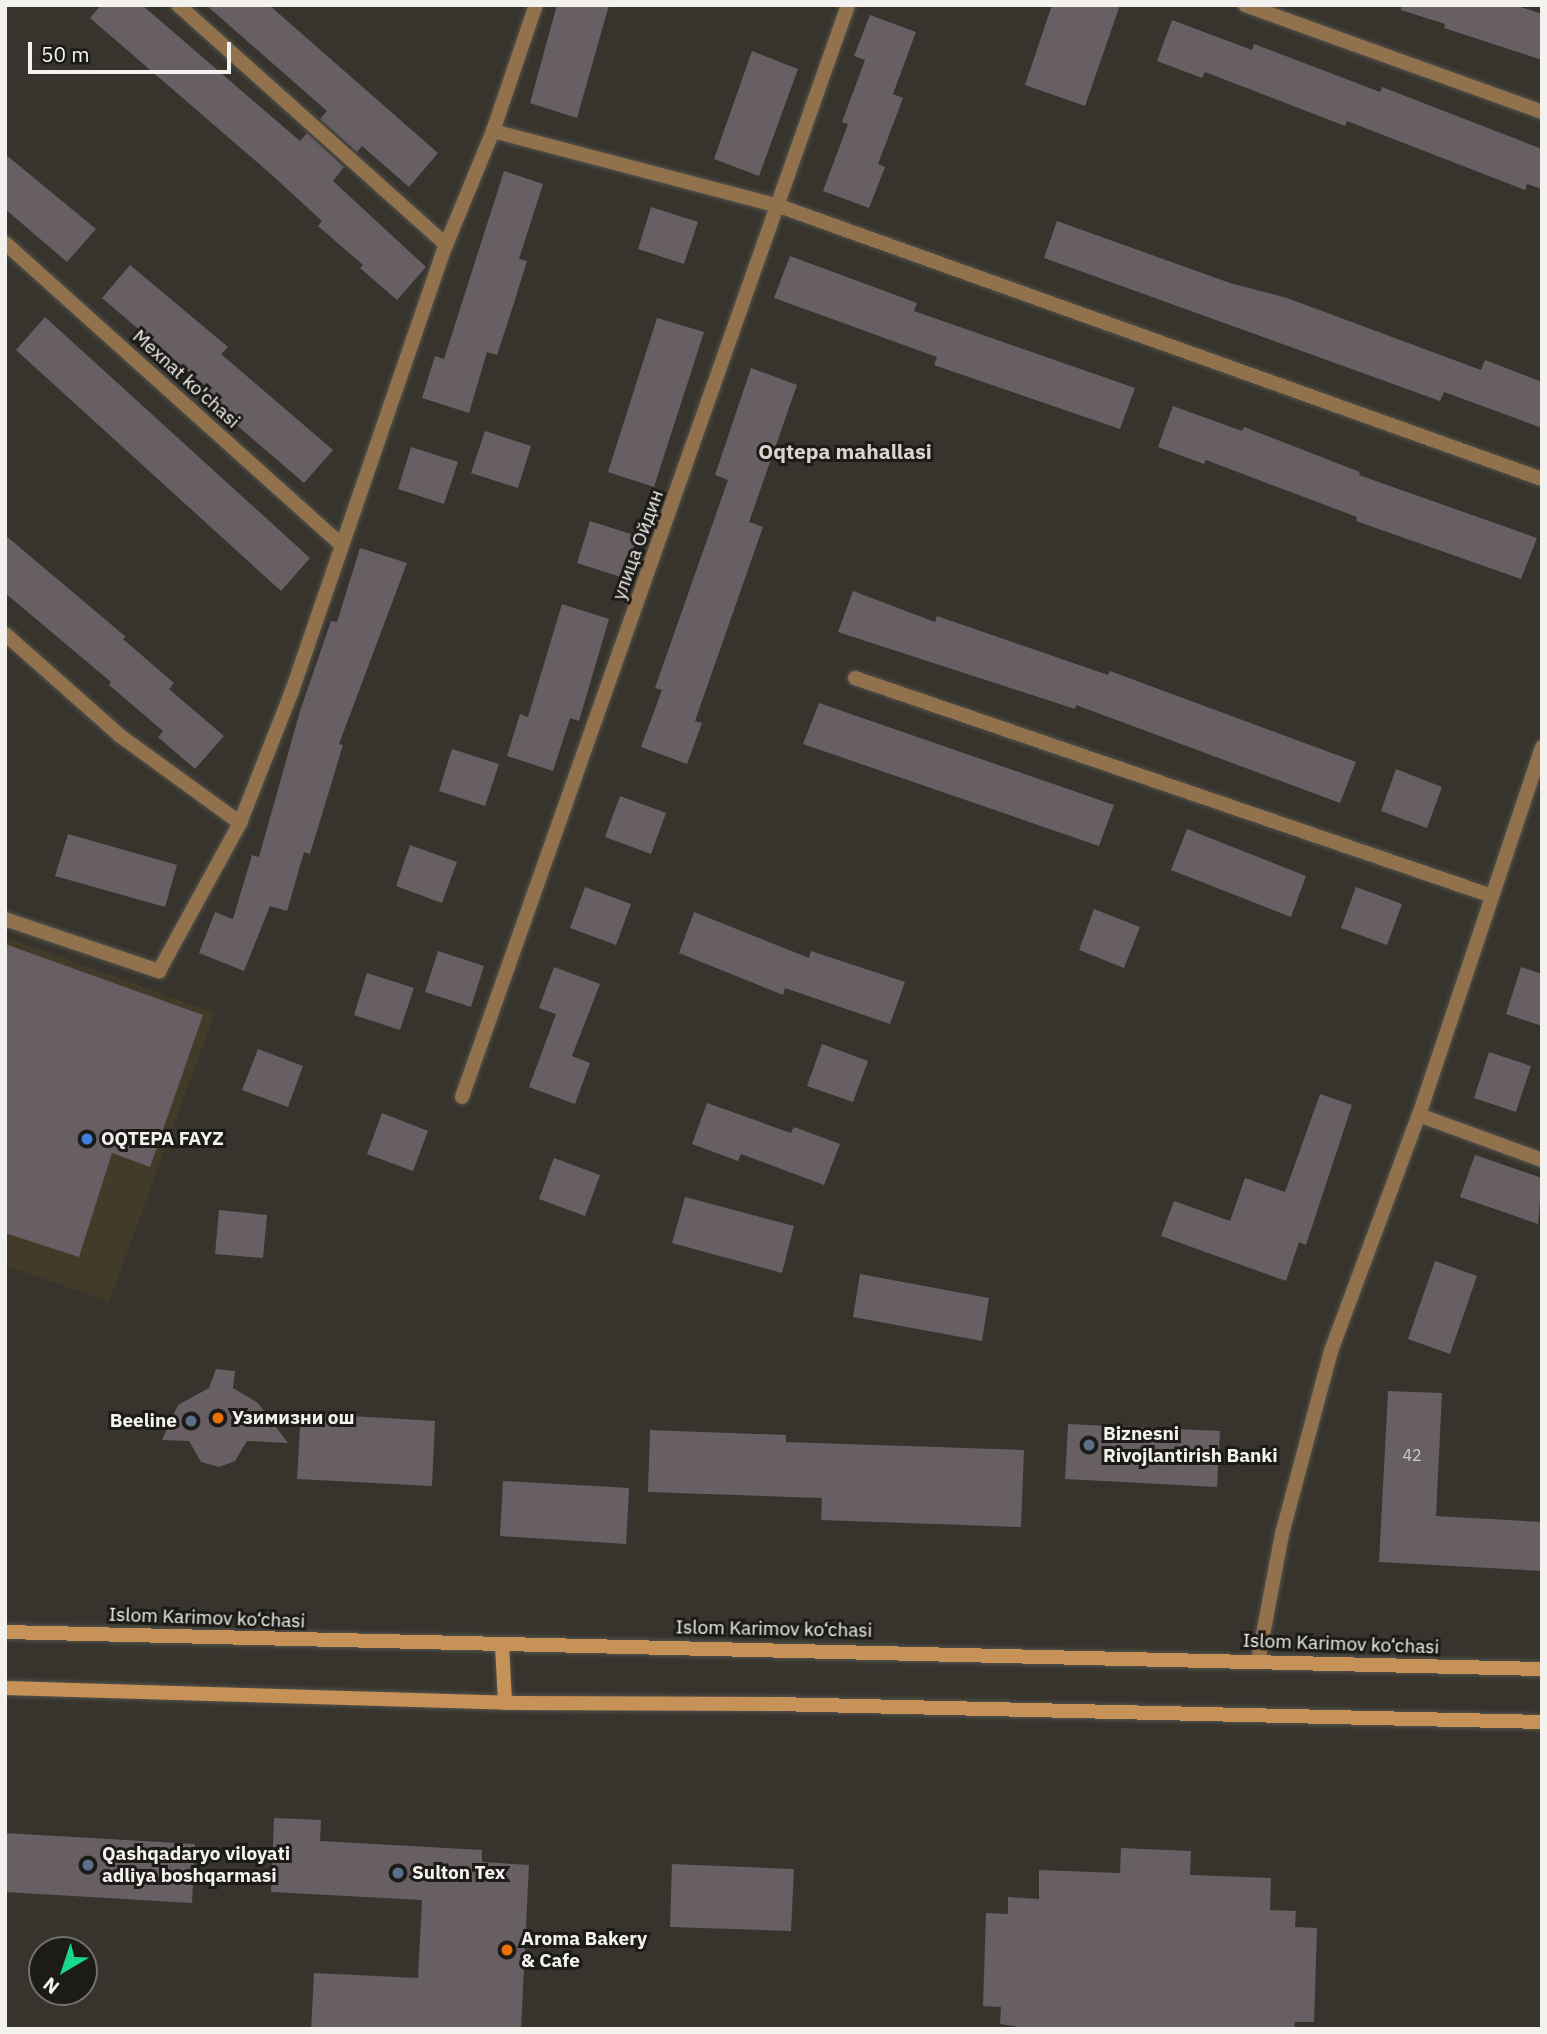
<!DOCTYPE html>
<html>
<head>
<meta charset="utf-8">
<style>
  body { margin:0 }
  #map { position:relative; width:1547px; height:2034px; overflow:hidden; background:#36342d; font-family:"IBM Plex Sans",sans-serif }
  div>[style] { position:absolute }
  [style*='--x'] { left:calc(var(--x)*1px); top:calc(var(--y)*1px); width:calc(var(--w)*1px); rotate:calc(var(--a)*1deg) }
  .commercial>* { inset:0; background:#423b29 }
  .building>* { inset:0; background:#675f64 }
  .roads { filter:drop-shadow(0 0 2px #54524c) drop-shadow(0 0 2px #54524c) }
  .minor>* { height:14px; margin:-7px; padding:0 7px; transform-origin:7px; border-radius:7px; background:#92714d }
  .secondary>* { height:14px; margin:-7px; padding:0 7px; transform-origin:7px; border-radius:7px; background:#c79257 }
  .dots>* { width:19px; height:19px; translate:-50% -50%; box-sizing:border-box; border:4px solid #1d1b18; border-radius:50% }
  span { translate:-50% -50%; white-space:nowrap; text-align:center; line-height:1.15; -webkit-text-stroke:6px #1d1b18; paint-order:stroke }
  .number-label { font-size:16px; color:#d1cdcc }
  .number-label span { -webkit-text-stroke-width:0 }
  .street-label { font-size:19px; color:#f4f2ee }
  .poi-label { font-size:19px; color:#f4f2ee; font-weight:700 }
  .left { translate:0 -50%; text-align:left }
  .right { translate:-100% -50%; text-align:right }
  .neighbourhood-label { font-size:21px; color:#dad6ce; font-weight:700 }
  .frame { position:absolute; inset:0; border:7px solid #f4f2ee; pointer-events:none }
  .north { position:absolute; left:28px; top:1936px; width:70px; height:70px; box-sizing:border-box; background:#1d1b18; border:2px solid #73716e; border-radius:50%; rotate:219deg; font-size:19px; font-weight:700; line-height:28px; text-align:center; color:#f4f2ee }
  .north::after { content:''; display:block; margin:auto; width:24px; height:32px; background:#18d989; clip-path:polygon(50% 0,100% 100%,50% 72%,0 100%) }
  .scale { position:absolute; left:28px; top:42px; width:203px; height:32px; box-sizing:border-box; border:4px solid #f4f2ee; border-top:0; padding-left:9px; font-size:21px; line-height:24px; white-space:nowrap; color:#f4f2ee; -webkit-text-stroke:5px #1d1b18; paint-order:stroke }
</style>
</head>
<body>
<div id="map">
  <div class="commercial">
    <div style="clip-path:polygon(5px 937px,215px 1013px,109px 1302px,5px 1265px)"></div>
  </div>
  <div class="building">
    <div style="clip-path:polygon(101px 5px,142px 5px,300px 141px,307px 133px,344px 167px,333px 181px,426px 267px,397px 300px,360px 268px,363px 265px,318px 226px,322px 221px,273px 176px,90px 18px)"></div>
    <div style="clip-path:polygon(206px 5px,269px 5px,438px 153px,409px 187px,362px 146px,357px 152px,320px 119px,327px 111px)"></div>
    <div style="clip-path:polygon(557px 5px,609px 5px,577px 118px,530px 103px)"></div>
    <div style="clip-path:polygon(1052px 5px,1120px 5px,1085px 106px,1025px 85px)"></div>
    <div style="clip-path:polygon(1401px 5px,1515px 5px,1542px 14px,1542px 60px,1444px 28px,1445px 24px,1401px 10px)"></div>
    <div style="clip-path:polygon(870px 15px,916px 32px,893px 94px,903px 98px,878px 164px,885px 167px,869px 208px,823px 191px,848px 124px,842px 122px,865px 60px,854px 56px)"></div>
    <div style="clip-path:polygon(1172px 20px,1252px 50px,1254px 44px,1380px 92px,1382px 87px,1542px 149px,1542px 189px,1527px 184px,1525px 190px,1347px 121px,1345px 126px,1205px 72px,1202px 78px,1157px 61px)"></div>
    <div style="clip-path:polygon(752px 51px,798px 69px,759px 176px,714px 159px)"></div>
    <div style="clip-path:polygon(5px 154px,96px 229px,67px 262px,5px 209px)"></div>
    <div style="clip-path:polygon(504px 171px,543px 184px,519px 259px,527px 261px,514px 303px,497px 355px,487px 352px,469px 413px,422px 398px,435px 356px,444px 359px)"></div>
    <div style="clip-path:polygon(651px 207px,698px 222px,684px 264px,638px 249px)"></div>
    <div style="clip-path:polygon(1057px 221px,1230px 283px,1287px 298px,1481px 370px,1485px 360px,1542px 382px,1542px 428px,1444px 392px,1440px 401px,1044px 258px)"></div>
    <div style="clip-path:polygon(790px 256px,917px 303px,914px 311px,1135px 388px,1120px 429px,934px 365px,937px 357px,774px 298px)"></div>
    <div style="clip-path:polygon(130px 265px,228px 347px,221px 354px,333px 450px,304px 483px,203px 396px,209px 389px,102px 298px)"></div>
    <div style="clip-path:polygon(45px 317px,310px 558px,281px 591px,16px 350px)"></div>
    <div style="clip-path:polygon(657px 318px,704px 332px,654px 487px,608px 472px)"></div>
    <div style="clip-path:polygon(751px 368px,797px 385px,749px 522px,763px 527px,695px 721px,702px 723px,687px 764px,641px 747px,662px 690px,655px 688px,728px 480px,715px 475px)"></div>
    <div style="clip-path:polygon(1173px 406px,1242px 431px,1244px 427px,1360px 472px,1359px 475px,1537px 538px,1521px 579px,1356px 521px,1357px 517px,1206px 460px,1204px 464px,1158px 447px)"></div>
    <div style="clip-path:polygon(485px 431px,531px 446px,518px 488px,471px 473px)"></div>
    <div style="clip-path:polygon(411px 447px,458px 462px,444px 504px,398px 489px)"></div>
    <div style="clip-path:polygon(590px 521px,637px 536px,624px 578px,577px 563px)"></div>
    <div style="clip-path:polygon(5px 535px,126px 637px,123px 639px,174px 683px,169px 689px,224px 736px,195px 769px,158px 737px,163px 731px,109px 685px,111px 682px,5px 593px)"></div>
    <div style="clip-path:polygon(360px 548px,407px 563px,339px 744px,343px 745px,310px 854px,304px 852px,287px 911px,270px 906px,244px 971px,199px 953px,215px 912px,233px 919px,252px 855px,259px 857px,300px 711px,331px 621px,337px 622px)"></div>
    <div style="clip-path:polygon(853px 591px,935px 622px,937px 616px,1108px 675px,1110px 671px,1356px 762px,1340px 803px,1076px 705px,1075px 709px,838px 632px)"></div>
    <div style="clip-path:polygon(562px 604px,609px 619px,579px 721px,570px 718px,553px 771px,507px 756px,520px 714px,528px 717px)"></div>
    <div style="clip-path:polygon(819px 703px,1114px 805px,1099px 846px,803px 744px)"></div>
    <div style="clip-path:polygon(452px 749px,499px 764px,485px 806px,439px 791px)"></div>
    <div style="clip-path:polygon(1396px 769px,1442px 787px,1427px 828px,1381px 811px)"></div>
    <div style="clip-path:polygon(620px 796px,666px 813px,651px 854px,605px 837px)"></div>
    <div style="clip-path:polygon(1187px 829px,1306px 876px,1291px 917px,1171px 870px)"></div>
    <div style="clip-path:polygon(68px 834px,177px 865px,165px 907px,55px 876px)"></div>
    <div style="clip-path:polygon(410px 845px,457px 862px,442px 903px,396px 886px)"></div>
    <div style="clip-path:polygon(585px 887px,631px 904px,616px 945px,570px 928px)"></div>
    <div style="clip-path:polygon(1356px 887px,1402px 904px,1387px 945px,1341px 928px)"></div>
    <div style="clip-path:polygon(1094px 909px,1140px 927px,1124px 968px,1079px 950px)"></div>
    <div style="clip-path:polygon(694px 912px,809px 958px,811px 951px,905px 982px,890px 1024px,785px 988px,783px 995px,679px 953px)"></div>
    <div style="clip-path:polygon(5px 944px,203px 1015px,150px 1167px,112px 1153px,79px 1257px,5px 1233px)"></div>
    <div style="clip-path:polygon(438px 951px,484px 966px,471px 1007px,425px 992px)"></div>
    <div style="clip-path:polygon(554px 967px,600px 984px,572px 1056px,590px 1063px,575px 1104px,529px 1087px,556px 1014px,539px 1008px)"></div>
    <div style="clip-path:polygon(1521px 967px,1542px 974px,1542px 1026px,1506px 1014px)"></div>
    <div style="clip-path:polygon(367px 973px,414px 988px,400px 1030px,354px 1015px)"></div>
    <div style="clip-path:polygon(822px 1044px,868px 1061px,853px 1102px,807px 1086px)"></div>
    <div style="clip-path:polygon(258px 1049px,303px 1066px,288px 1107px,242px 1090px)"></div>
    <div style="clip-path:polygon(1489px 1052px,1531px 1066px,1516px 1112px,1474px 1098px)"></div>
    <div style="clip-path:polygon(1320px 1094px,1352px 1105px,1306px 1245px,1299px 1242px,1286px 1281px,1161px 1236px,1174px 1201px,1230px 1221px,1245px 1178px,1285px 1192px)"></div>
    <div style="clip-path:polygon(707px 1103px,791px 1133px,794px 1127px,840px 1144px,824px 1185px,741px 1154px,738px 1161px,692px 1144px)"></div>
    <div style="clip-path:polygon(382px 1113px,428px 1131px,413px 1171px,367px 1154px)"></div>
    <div style="clip-path:polygon(1475px 1155px,1542px 1178px,1538px 1224px,1460px 1197px)"></div>
    <div style="clip-path:polygon(554px 1158px,600px 1175px,585px 1216px,539px 1199px)"></div>
    <div style="clip-path:polygon(685px 1197px,794px 1226px,782px 1273px,672px 1243px)"></div>
    <div style="clip-path:polygon(219px 1210px,267px 1215px,263px 1258px,215px 1254px)"></div>
    <div style="clip-path:polygon(1435px 1261px,1477px 1276px,1450px 1354px,1408px 1339px)"></div>
    <div style="clip-path:polygon(860px 1274px,989px 1298px,982px 1341px,853px 1317px)"></div>
    <div style="clip-path:polygon(216px 1369px,235px 1371px,233px 1388px,258px 1403px,288px 1443px,247px 1441px,235px 1461px,219px 1467px,201px 1462px,189px 1441px,162px 1440px,178px 1405px,209px 1388px)"></div>
    <div style="clip-path:polygon(1388px 1391px,1442px 1393px,1436px 1516px,1542px 1522px,1542px 1571px,1379px 1562px)"></div>
    <div style="clip-path:polygon(301px 1413px,435px 1421px,432px 1486px,297px 1479px)"></div>
    <div style="clip-path:polygon(1068px 1424px,1220px 1431px,1217px 1487px,1065px 1479px)"></div>
    <div style="clip-path:polygon(650px 1430px,786px 1435px,786px 1442px,1024px 1450px,1021px 1527px,821px 1520px,822px 1498px,648px 1492px)"></div>
    <div style="clip-path:polygon(503px 1481px,629px 1488px,626px 1544px,500px 1536px)"></div>
    <div style="clip-path:polygon(274px 1818px,321px 1820px,320px 1841px,482px 1850px,482px 1862px,529px 1865px,521px 2029px,311px 2029px,314px 1973px,418px 1978px,422px 1900px,271px 1892px)"></div>
    <div style="clip-path:polygon(5px 1833px,195px 1844px,192px 1903px,5px 1892px)"></div>
    <div style="clip-path:polygon(1121px 1848px,1191px 1851px,1190px 1875px,1271px 1878px,1270px 1910px,1296px 1911px,1295px 1927px,1317px 1928px,1314px 2022px,1295px 2022px,1294px 2029px,1033px 2029px,1000px 2024px,1001px 2007px,983px 2006px,986px 1913px,1008px 1914px,1008px 1897px,1039px 1899px,1039px 1870px,1120px 1873px)"></div>
    <div style="clip-path:polygon(672px 1864px,794px 1869px,791px 1931px,670px 1927px)"></div>
  </div>
  <div class="roads">
    <div class="minor">
      <div style="--x:178;--y:5;--w:360;--a:41.8"></div>
      <div style="--x:1245;--y:5;--w:316;--a:19.8"></div>
      <div style="--x:493;--y:131;--w:296;--a:14.7"></div>
      <div style="--x:779;--y:206;--w:810;--a:19.69"></div>
      <div style="--x:5;--y:243;--w:450;--a:41.9"></div>
      <div style="--x:5;--y:634;--w:152;--a:41.5"></div>
      <div style="--x:119;--y:735;--w:150;--a:36"></div>
      <div style="--x:855;--y:678;--w:670;--a:18.89"></div>
      <div style="--x:5;--y:919;--w:163;--a:18.7"></div>
      <div style="--x:159;--y:971;--w:169;--a:-61.3"></div>
      <div style="--x:240;--y:823;--w:142;--a:-68.5"></div>
      <div style="--x:292;--y:691;--w:472;--a:-71"></div>
      <div style="--x:446;--y:245;--w:123;--a:-67.6"></div>
      <div style="--x:493;--y:131;--w:133;--a:-71.2"></div>
      <div style="--x:462;--y:1097;--w:1158;--a:-70.53"></div>
      <div style="--x:1419;--y:1115;--w:131;--a:20.1"></div>
      <div style="--x:1258;--y:1661;--w:129;--a:-79.3"></div>
      <div style="--x:1282;--y:1534;--w:189;--a:-75"></div>
      <div style="--x:1331;--y:1351;--w:252;--a:-69.6"></div>
      <div style="--x:1419;--y:1115;--w:388;--a:-71.5"></div>
    </div>
    <div class="secondary">
      <div style="--x:5;--y:1632;--w:1537;--a:1.38"></div>
      <div style="--x:502;--y:1645;--w:58;--a:87"></div>
      <div style="--x:5;--y:1688;--w:511;--a:1.68"></div>
      <div style="--x:516;--y:1703;--w:258;--a:0.2"></div>
      <div style="--x:774;--y:1704;--w:768;--a:1.34"></div>
    </div>
  </div>
  <div class="dots">
    <div style="left:87px;top:1139px;background:#3f7fe0"></div>
    <div style="left:218px;top:1418px;background:#e8710a"></div>
    <div style="left:191px;top:1421px;background:#5c6f8a"></div>
    <div style="left:1089px;top:1445px;background:#5c6f8a"></div>
    <div style="left:88px;top:1865px;background:#5c6f8a"></div>
    <div style="left:398px;top:1873px;background:#5c6f8a"></div>
    <div style="left:507px;top:1950px;background:#e8710a"></div>
  </div>
  <div class="number-label">
    <span style="left:1412px;top:1455px">42</span>
  </div>
  <div class="street-label">
    <span style="left:186px;top:379px;rotate:42deg">Mexnat ko'chasi</span>
    <span style="left:638px;top:545px;rotate:-70deg">улица Ойдин</span>
    <span style="left:207px;top:1618px;rotate:2deg">Islom Karimov ko‘chasi</span>
    <span style="left:774px;top:1629px;rotate:1deg">Islom Karimov ko‘chasi</span>
    <span style="left:1341px;top:1644px;rotate:2deg">Islom Karimov ko‘chasi</span>
  </div>
  <div class="poi-label">
    <span class="left" style="left:101px;top:1139px">OQTEPA FAYZ</span>
    <span class="left" style="left:232px;top:1418px">Узимизни ош</span>
    <span class="right" style="left:177px;top:1421px">Beeline</span>
    <span class="left" style="left:1103px;top:1445px">Biznesni<br>Rivojlantirish Banki</span>
    <span class="left" style="left:102px;top:1865px">Qashqadaryo viloyati<br>adliya boshqarmasi</span>
    <span class="left" style="left:412px;top:1873px">Sulton Tex</span>
    <span class="left" style="left:521px;top:1950px">Aroma Bakery<br>&amp; Cafe</span>
  </div>
  <div class="neighbourhood-label">
    <span style="left:845px;top:451px">Oqtepa mahallasi</span>
  </div>
  <div class="frame"></div>
  <div class="north">N</div>
  <div class="scale">50 m</div>
</div>
</body>
</html>
